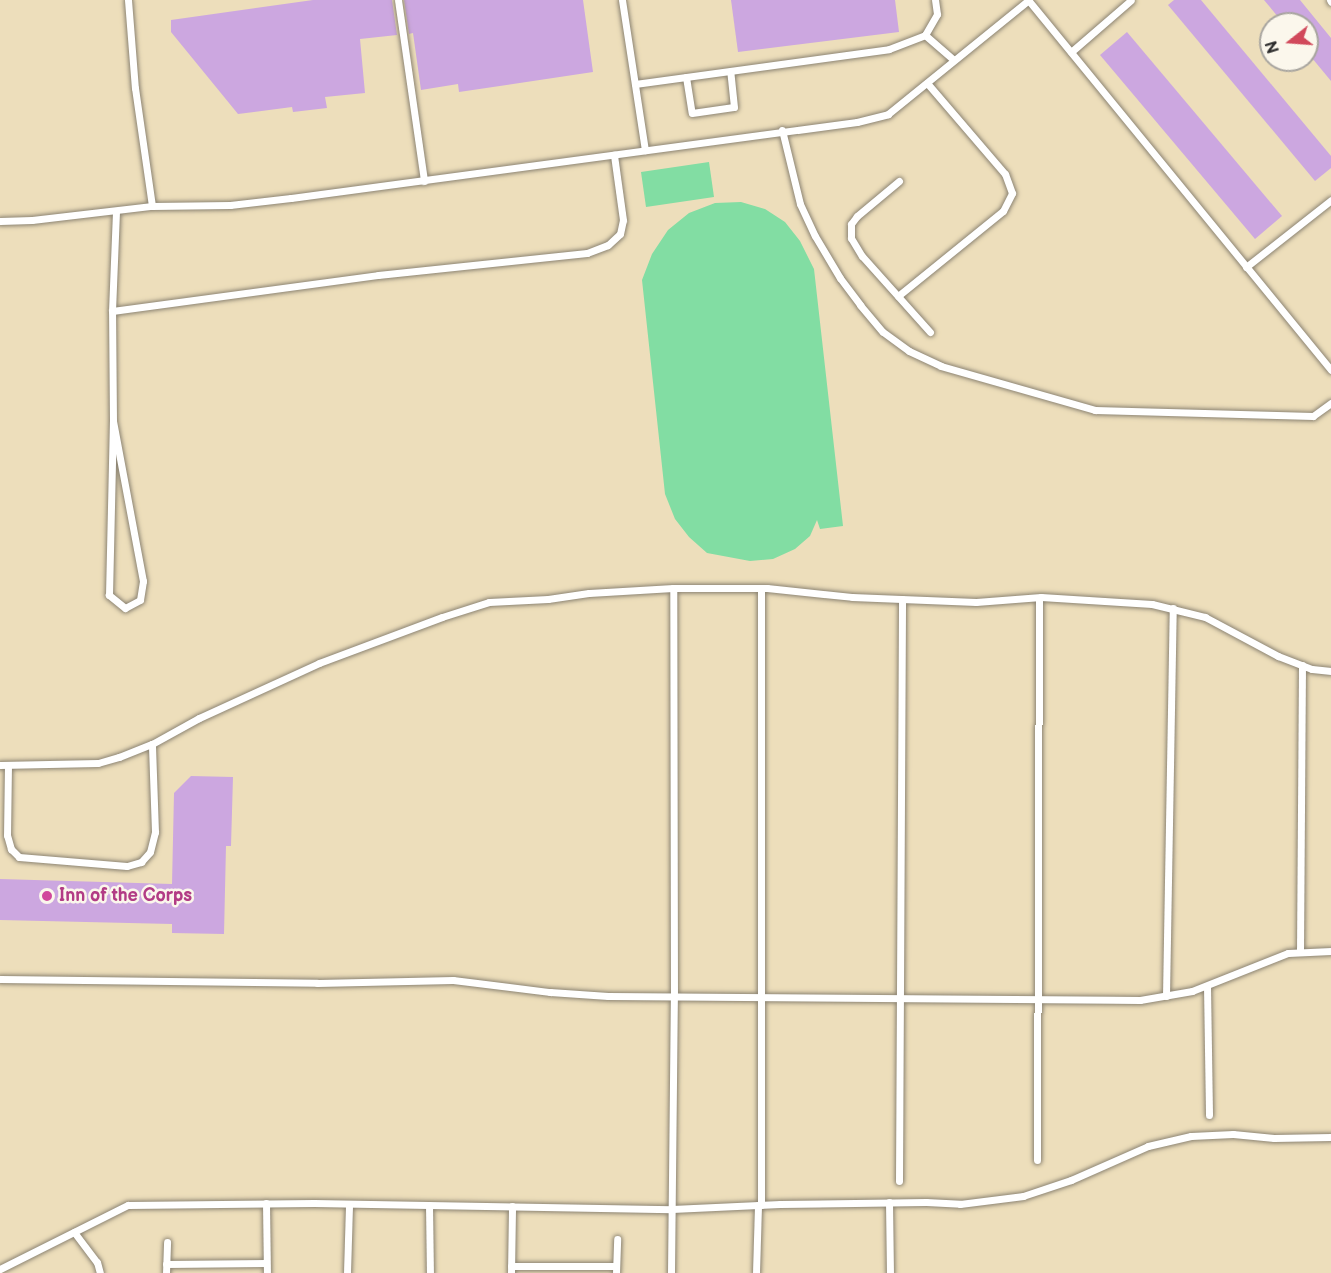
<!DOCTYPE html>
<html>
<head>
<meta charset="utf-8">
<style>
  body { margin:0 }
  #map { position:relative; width:1331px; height:1273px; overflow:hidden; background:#eddebb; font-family:"Balsamiq Sans",sans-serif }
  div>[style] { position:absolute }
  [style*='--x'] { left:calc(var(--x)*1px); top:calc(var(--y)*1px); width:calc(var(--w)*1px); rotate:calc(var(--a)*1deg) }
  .green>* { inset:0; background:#82dda3 }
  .building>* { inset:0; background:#cca7e0 }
  .roads { filter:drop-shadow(0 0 2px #8c8473) drop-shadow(0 0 2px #8c8473) }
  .lane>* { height:7px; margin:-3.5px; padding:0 3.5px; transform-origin:3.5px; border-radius:3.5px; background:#fff }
  .dots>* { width:16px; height:16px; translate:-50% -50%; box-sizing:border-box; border:3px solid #fbf7ec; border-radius:50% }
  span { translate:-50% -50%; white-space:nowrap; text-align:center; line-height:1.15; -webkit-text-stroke:5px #fbf7ec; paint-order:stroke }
  .hotel-label { font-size:18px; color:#b23c85; font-weight:700 }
  .left { translate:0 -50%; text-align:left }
  .north { position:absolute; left:1259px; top:12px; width:60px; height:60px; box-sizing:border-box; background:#fbf7ec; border:2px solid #a8a59f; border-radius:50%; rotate:253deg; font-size:16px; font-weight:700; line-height:24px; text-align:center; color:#2b2b2b }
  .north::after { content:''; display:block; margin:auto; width:21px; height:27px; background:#d1495b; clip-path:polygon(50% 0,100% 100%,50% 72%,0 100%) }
</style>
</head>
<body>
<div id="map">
  <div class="green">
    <div style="clip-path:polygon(709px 162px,714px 197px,646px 207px,641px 172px)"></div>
    <div style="clip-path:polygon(741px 202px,765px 209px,785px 222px,800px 241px,814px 269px,843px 526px,820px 529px,817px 520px,810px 536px,795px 549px,773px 559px,750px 561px,707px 553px,689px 537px,675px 519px,665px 494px,642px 280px,652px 254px,668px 230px,689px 213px,715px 203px)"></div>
  </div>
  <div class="building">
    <div style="clip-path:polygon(313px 0,392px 0,397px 35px,360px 39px,365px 93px,325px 97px,327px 108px,293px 112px,292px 107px,238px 114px,171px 32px,171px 20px)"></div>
    <div style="clip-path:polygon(404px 0,583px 0,593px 72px,459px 92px,458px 84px,421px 90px,413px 33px,409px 34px)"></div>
    <div style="clip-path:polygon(731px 0,895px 0,899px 32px,738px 52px)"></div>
    <div style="clip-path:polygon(1174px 0,1201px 0,1331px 156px,1331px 168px,1315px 181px,1168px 5px)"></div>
    <div style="clip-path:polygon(1264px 0,1300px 0,1331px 38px,1331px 81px,1307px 52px,1307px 24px,1284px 24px)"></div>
    <div style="clip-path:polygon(1127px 32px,1282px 216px,1255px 239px,1100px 55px)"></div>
    <div style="clip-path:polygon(191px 776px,233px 777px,231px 846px,226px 846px,224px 934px,172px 933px,172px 924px,0 920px,0 879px,172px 884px,174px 793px)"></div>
  </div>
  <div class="roads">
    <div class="lane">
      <div style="--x:128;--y:0;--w:88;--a:85.5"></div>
      <div style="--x:135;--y:88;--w:119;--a:81.8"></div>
      <div style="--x:398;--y:0;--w:183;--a:81.8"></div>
      <div style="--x:622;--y:0;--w:152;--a:81.3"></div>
      <div style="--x:1330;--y:0;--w:2;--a:63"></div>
      <div style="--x:1029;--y:1;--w:477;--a:50.7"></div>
      <div style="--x:925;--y:35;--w:38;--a:41"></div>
      <div style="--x:1071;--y:52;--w:79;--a:-40.9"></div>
      <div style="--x:686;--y:77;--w:36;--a:81"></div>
      <div style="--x:692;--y:113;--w:42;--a:-8.1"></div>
      <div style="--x:734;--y:107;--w:36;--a:-96"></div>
      <div style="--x:635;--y:84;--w:256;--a:-7.8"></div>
      <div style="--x:889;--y:49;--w:39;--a:-21"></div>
      <div style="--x:925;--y:35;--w:24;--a:-60"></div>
      <div style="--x:937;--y:14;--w:14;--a:-98"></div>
      <div style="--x:782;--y:130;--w:76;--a:76.3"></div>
      <div style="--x:800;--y:204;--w:35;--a:65"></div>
      <div style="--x:815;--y:236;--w:49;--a:59.2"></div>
      <div style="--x:840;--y:278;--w:34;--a:53"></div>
      <div style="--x:860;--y:305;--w:35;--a:50"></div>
      <div style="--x:883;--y:332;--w:32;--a:36"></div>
      <div style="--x:909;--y:351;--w:35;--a:25"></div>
      <div style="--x:941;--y:366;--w:160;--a:15.9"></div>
      <div style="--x:1095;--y:410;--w:218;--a:1.6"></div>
      <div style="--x:1313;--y:416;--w:22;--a:-36"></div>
      <div style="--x:899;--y:181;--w:55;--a:140.2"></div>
      <div style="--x:857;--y:216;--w:10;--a:127"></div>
      <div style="--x:851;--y:224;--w:14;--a:90"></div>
      <div style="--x:851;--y:238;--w:21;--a:59"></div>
      <div style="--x:862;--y:256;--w:102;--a:48.2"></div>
      <div style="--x:0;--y:221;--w:32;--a:-2"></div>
      <div style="--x:32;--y:220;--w:121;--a:-6.7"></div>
      <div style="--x:152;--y:206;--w:78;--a:-0.7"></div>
      <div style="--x:230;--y:205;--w:61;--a:-6.5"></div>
      <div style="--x:291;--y:198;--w:571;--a:-7.65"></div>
      <div style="--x:857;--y:122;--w:32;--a:-14"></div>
      <div style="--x:888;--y:114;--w:181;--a:-39"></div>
      <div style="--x:1246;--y:267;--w:108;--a:-38.2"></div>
      <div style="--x:898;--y:296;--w:135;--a:-39"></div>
      <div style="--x:1003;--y:211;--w:20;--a:-63"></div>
      <div style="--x:1012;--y:193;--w:20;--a:-110"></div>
      <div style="--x:1005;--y:174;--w:120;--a:-130.6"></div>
      <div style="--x:112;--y:311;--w:268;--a:-7.7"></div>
      <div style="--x:378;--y:275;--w:210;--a:-6"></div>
      <div style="--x:587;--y:253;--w:22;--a:-21"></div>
      <div style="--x:608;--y:245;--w:16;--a:-43"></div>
      <div style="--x:620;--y:234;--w:14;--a:-78"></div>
      <div style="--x:623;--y:220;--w:66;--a:-97.9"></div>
      <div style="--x:113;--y:421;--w:163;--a:79.4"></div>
      <div style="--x:143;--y:581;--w:19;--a:99"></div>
      <div style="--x:140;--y:600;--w:17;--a:152"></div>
      <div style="--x:125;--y:608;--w:21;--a:-141"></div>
      <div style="--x:109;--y:595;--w:174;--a:-88.7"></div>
      <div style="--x:113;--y:421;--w:110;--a:-90.5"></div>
      <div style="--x:112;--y:311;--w:100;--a:-87.7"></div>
      <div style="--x:761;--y:588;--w:617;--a:90"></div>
      <div style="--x:0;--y:765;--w:98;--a:-1.2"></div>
      <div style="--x:98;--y:763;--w:22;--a:-16"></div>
      <div style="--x:119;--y:757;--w:35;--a:-22"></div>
      <div style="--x:152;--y:744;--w:54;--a:-29"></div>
      <div style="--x:199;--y:718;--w:132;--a:-24.6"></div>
      <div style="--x:319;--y:663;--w:131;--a:-20.5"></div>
      <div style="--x:442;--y:617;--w:49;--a:-17.7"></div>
      <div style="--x:489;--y:602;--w:59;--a:-2.9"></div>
      <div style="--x:548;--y:599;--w:41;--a:-8.3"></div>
      <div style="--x:589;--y:593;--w:84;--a:-3.4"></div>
      <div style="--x:673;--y:588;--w:94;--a:0"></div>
      <div style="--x:767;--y:588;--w:85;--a:6"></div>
      <div style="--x:852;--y:597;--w:124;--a:2.3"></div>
      <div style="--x:976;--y:602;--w:65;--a:-4.4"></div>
      <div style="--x:1041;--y:597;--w:111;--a:3.6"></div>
      <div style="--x:1152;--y:604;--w:55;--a:13.8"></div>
      <div style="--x:1205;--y:617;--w:83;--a:28.1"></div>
      <div style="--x:1278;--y:656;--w:36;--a:21"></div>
      <div style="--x:1312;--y:669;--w:19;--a:6"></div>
      <div style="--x:8;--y:765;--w:70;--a:90.8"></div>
      <div style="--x:7;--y:835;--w:15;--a:74"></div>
      <div style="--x:11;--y:849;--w:11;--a:45"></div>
      <div style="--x:19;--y:857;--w:108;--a:4.8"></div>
      <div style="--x:127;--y:866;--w:15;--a:-16"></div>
      <div style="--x:141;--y:862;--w:13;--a:-48"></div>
      <div style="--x:150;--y:852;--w:21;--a:-76"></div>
      <div style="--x:155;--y:832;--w:88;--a:-92"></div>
      <div style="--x:1300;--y:952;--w:287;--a:-89.6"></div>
      <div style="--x:0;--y:979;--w:317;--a:0.7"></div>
      <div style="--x:317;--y:983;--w:136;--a:-1.3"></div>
      <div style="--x:453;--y:980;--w:98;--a:7.1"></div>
      <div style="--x:550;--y:992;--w:58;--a:3.9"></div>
      <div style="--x:608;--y:996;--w:532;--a:0.43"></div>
      <div style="--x:1140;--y:1000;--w:53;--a:-9.8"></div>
      <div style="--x:1192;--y:991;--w:103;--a:-21.6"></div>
      <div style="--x:1288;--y:953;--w:43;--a:-2.7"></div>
      <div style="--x:1207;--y:986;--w:129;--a:89.1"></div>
      <div style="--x:1166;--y:996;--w:388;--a:-89"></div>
      <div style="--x:1037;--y:1160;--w:562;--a:-89.8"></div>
      <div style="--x:899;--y:1181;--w:582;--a:-89.7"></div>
      <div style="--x:889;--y:1202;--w:71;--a:89.2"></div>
      <div style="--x:266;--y:1203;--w:70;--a:89.2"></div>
      <div style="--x:429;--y:1205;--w:68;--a:89.2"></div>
      <div style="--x:74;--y:1232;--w:38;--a:53"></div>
      <div style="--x:97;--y:1262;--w:11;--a:75"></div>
      <div style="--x:166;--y:1264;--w:100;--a:-0.6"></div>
      <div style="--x:511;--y:1266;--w:105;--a:0"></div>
      <div style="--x:0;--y:1269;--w:143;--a:-26.6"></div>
      <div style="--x:128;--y:1205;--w:186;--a:-0.6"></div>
      <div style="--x:314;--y:1203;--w:358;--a:1"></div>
      <div style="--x:672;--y:1209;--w:108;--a:-2.7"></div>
      <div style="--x:780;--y:1204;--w:146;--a:-0.8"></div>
      <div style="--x:926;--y:1202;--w:34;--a:3"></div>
      <div style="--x:960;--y:1204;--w:64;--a:-7.2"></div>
      <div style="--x:1023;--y:1196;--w:51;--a:-18.4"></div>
      <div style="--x:1071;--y:1180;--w:84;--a:-23.8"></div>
      <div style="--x:1148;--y:1146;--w:44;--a:-13.1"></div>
      <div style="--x:1191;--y:1136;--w:42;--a:-2.7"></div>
      <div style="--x:1233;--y:1134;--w:41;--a:5.6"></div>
      <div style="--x:1274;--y:1138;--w:57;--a:-1"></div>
      <div style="--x:166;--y:1273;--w:31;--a:-88"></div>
      <div style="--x:347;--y:1273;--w:69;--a:-88.3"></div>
      <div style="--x:511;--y:1273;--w:67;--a:-89.1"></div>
      <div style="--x:616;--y:1273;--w:34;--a:-88"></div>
      <div style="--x:671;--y:1273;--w:276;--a:-89.4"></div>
      <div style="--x:674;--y:997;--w:409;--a:-90.1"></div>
      <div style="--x:756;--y:1273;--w:68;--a:-88.3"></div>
    </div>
  </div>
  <div class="dots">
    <div style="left:47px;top:896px;background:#d1479c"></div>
  </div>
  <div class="hotel-label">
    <span class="left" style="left:59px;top:896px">Inn of the Corps</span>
  </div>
  <div class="north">N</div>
</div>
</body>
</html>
